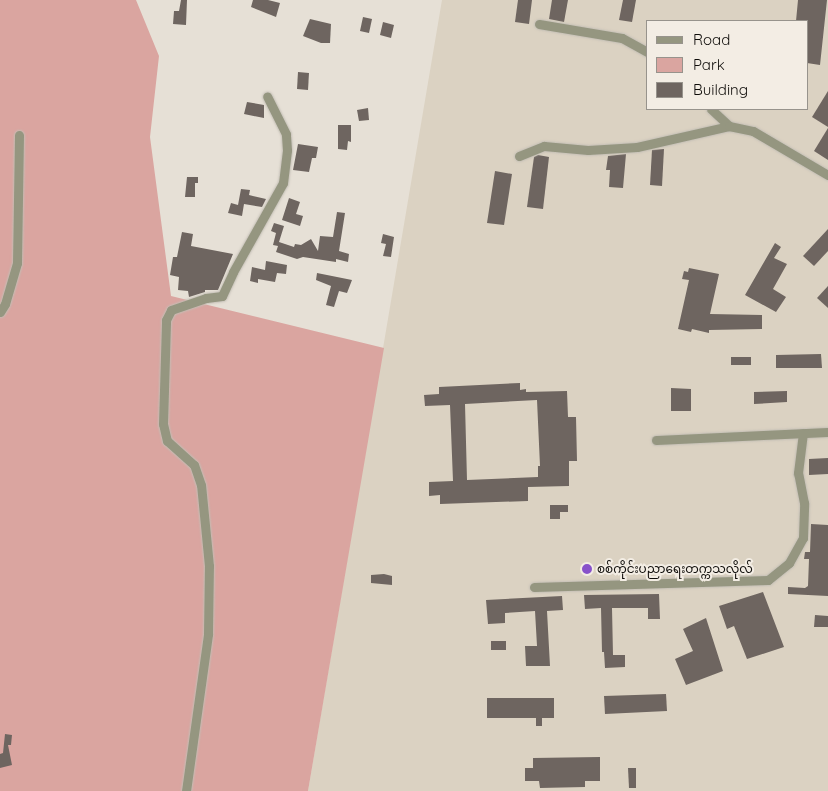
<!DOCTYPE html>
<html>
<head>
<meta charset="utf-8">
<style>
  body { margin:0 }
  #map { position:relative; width:828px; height:791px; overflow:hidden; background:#e6e0d6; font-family:Quicksand,"Noto Sans Myanmar",sans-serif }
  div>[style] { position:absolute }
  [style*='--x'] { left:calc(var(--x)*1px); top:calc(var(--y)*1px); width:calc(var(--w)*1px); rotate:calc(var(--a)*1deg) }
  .built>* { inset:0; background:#dbd2c2 }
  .green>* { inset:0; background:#daa5a0 }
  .building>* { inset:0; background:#6e6560 }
  .roads { filter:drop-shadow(0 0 1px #c3beb5) drop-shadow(0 0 1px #c3beb5) }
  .street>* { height:9px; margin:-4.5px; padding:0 4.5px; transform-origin:4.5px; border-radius:4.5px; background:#959680 }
  .dots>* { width:14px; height:14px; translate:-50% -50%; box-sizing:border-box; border:2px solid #f3ede4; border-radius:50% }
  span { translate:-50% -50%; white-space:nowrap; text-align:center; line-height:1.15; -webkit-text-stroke:4px #f3ede4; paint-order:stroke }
  .poi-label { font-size:12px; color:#0e0c09 }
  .left { translate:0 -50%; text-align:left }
  .legend { position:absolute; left:646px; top:20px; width:162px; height:90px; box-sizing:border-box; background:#f3ede4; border:1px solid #97938c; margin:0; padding:6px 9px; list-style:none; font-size:15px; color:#0e0c09 }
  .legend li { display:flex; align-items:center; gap:10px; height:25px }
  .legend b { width:25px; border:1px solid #97938c }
</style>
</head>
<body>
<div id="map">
  <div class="built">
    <div style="clip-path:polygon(evenodd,442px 0,828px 0,828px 791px,308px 791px,442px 0,647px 21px,807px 21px,807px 109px,647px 109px,647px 21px)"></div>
  </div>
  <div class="green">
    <div style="clip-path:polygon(0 0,136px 0,159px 56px,150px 137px,171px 296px,384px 348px,308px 791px,0 791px)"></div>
  </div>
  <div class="building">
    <div style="clip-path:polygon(181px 0,187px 0,186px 25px,173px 24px,174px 11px,179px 11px)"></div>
    <div style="clip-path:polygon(253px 0,268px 0,280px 3px,276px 17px,251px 7px)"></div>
    <div style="clip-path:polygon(518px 0,532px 0,529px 24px,515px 22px)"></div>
    <div style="clip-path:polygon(552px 0,568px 0,564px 22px,549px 19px)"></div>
    <div style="clip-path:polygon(623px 0,636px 0,632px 22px,619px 20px)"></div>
    <div style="clip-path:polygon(798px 0,827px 0,820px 65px,807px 63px,807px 21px,796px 21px)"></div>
    <div style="clip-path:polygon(363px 17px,372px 19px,369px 33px,360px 31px)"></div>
    <div style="clip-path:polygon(310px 19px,331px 24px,330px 43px,321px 43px,303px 36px)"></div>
    <div style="clip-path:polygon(383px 22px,394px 25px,391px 38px,380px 35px)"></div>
    <div style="clip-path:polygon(298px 72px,309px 73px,308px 90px,297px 89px)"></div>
    <div style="clip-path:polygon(828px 91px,828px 127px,812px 117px)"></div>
    <div style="clip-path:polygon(247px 102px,264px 105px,264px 118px,244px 114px)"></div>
    <div style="clip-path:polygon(368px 108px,369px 120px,359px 121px,357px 110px)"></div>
    <div style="clip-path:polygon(338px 125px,351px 125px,351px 142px,348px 141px,347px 150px,338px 149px)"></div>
    <div style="clip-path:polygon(828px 128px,828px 160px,814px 151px)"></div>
    <div style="clip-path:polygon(298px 144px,318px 147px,316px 158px,312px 158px,309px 172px,293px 170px)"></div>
    <div style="clip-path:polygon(664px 149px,662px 186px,650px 185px,652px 150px)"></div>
    <div style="clip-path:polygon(626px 154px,623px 188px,609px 187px,610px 170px,606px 170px,608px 156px)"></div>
    <div style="clip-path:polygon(538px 155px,549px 157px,543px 209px,527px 207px,534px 157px)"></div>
    <div style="clip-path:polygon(495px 171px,512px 174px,504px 225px,487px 223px)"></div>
    <div style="clip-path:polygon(187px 177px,198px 177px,198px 183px,195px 183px,195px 197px,185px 197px)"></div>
    <div style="clip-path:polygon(241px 189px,250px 190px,249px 195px,266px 199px,262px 207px,244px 204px,242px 216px,228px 213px,231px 203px,238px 205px)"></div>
    <div style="clip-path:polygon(289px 198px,300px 202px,296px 214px,303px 216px,300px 226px,282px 220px)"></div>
    <div style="clip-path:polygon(337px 212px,345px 213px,339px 251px,349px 254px,348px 262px,336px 259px,336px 262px,303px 257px,297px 259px,276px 252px,278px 246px,273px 245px,276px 233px,271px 231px,274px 223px,284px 226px,279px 242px,294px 247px,295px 244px,301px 245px,311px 239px,318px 251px,320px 236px,333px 237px)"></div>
    <div style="clip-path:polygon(828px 229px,828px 251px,814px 266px,803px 256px)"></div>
    <div style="clip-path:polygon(182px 232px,193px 234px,191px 246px,233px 254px,218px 290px,205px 290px,205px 292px,189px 297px,188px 291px,178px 290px,179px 277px,170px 275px,173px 257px,177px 257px)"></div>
    <div style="clip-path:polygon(383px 234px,394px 237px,391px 257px,383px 256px,386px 244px,381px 243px)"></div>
    <div style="clip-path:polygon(775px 243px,781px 247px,774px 258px,787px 264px,773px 289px,786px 297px,776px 312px,745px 295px)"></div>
    <div style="clip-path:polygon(266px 261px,287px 265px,286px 274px,277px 273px,275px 282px,258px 279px,258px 283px,250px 281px,252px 267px,265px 270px)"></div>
    <div style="clip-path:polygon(689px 268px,719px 274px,710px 314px,762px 315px,762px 329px,709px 330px,709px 333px,692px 329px,691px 332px,678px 329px,689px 280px,682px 279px,684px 271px,688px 272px)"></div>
    <div style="clip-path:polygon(317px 273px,352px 280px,347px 293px,339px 291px,334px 307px,326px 305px,331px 286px,316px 280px)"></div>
    <div style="clip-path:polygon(828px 286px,828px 308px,817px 298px)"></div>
    <div style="clip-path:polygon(821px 354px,822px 368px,776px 368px,776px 355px)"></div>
    <div style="clip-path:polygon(731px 357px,751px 357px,751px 365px,731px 365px)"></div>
    <div style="clip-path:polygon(evenodd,520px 383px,520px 390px,526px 389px,526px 392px,567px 391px,568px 417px,576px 417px,577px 461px,569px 461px,569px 486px,528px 487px,528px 501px,440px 504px,440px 495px,429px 496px,429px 482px,453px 481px,450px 405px,425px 406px,424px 395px,439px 394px,439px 387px,520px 383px,537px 400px,540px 466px,538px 466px,538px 477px,467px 480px,465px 404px,537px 400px)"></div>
    <div style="clip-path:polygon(671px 388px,691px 389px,691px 411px,671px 411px)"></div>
    <div style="clip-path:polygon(787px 391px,787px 402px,754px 404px,754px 392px)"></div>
    <div style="clip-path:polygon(828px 458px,828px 474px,809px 475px,809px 459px)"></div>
    <div style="clip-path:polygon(550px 505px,568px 505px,568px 512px,560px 512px,560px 519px,550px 519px)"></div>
    <div style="clip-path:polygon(811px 524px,828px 525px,828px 596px,788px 594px,788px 587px,805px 588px,808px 586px,809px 559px,804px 559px,805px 552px,810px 552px)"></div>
    <div style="clip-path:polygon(384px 574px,392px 576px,392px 585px,371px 583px,371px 575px)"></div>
    <div style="clip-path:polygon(763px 592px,784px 647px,747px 659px,734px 626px,727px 629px,719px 606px)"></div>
    <div style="clip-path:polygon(659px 594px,660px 619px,648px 619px,648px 608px,612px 608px,613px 655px,625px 655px,625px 667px,605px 668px,604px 652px,602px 652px,601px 608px,585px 609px,584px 595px)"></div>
    <div style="clip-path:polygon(562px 596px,563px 610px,547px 611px,550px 666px,526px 666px,525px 646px,537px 646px,535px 611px,505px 613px,505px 623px,488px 624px,486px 600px)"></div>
    <div style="clip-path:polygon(815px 615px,828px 616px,828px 627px,814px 627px)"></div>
    <div style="clip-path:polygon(706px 618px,723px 671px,686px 685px,675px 659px,693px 651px,683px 629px)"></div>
    <div style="clip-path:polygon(491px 641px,506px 641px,506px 650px,491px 650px)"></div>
    <div style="clip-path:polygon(666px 694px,667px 711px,605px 714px,604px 696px)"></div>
    <div style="clip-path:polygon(487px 698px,554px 698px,554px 718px,542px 718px,542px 726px,536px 726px,536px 718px,487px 718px)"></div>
    <div style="clip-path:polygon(5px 734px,12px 735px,11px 745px,8px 745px,12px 765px,0 768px,0 754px,3px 753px)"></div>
    <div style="clip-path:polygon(600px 757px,600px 781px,585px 781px,585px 787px,540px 788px,539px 781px,525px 781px,525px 768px,533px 768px,533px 758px)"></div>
    <div style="clip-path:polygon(628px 768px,636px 768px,636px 788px,629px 788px)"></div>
  </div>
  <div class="roads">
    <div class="street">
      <div style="--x:539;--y:24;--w:84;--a:9.6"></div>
      <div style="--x:622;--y:38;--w:29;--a:29"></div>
      <div style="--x:711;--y:109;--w:25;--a:43"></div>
      <div style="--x:519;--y:156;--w:27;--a:-22"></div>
      <div style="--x:544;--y:146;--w:44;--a:5.2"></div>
      <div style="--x:588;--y:150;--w:49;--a:-3.5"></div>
      <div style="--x:637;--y:147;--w:94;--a:-12.9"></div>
      <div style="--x:729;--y:126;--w:25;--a:12"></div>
      <div style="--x:753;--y:131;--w:87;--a:30.4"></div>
      <div style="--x:0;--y:312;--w:9;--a:-58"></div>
      <div style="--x:5;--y:304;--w:43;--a:-73.7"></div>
      <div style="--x:17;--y:263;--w:128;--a:-89.1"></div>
      <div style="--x:656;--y:440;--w:172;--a:-2.7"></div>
      <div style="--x:534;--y:587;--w:234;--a:-1.7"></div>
      <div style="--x:768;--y:580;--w:27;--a:-39"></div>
      <div style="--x:789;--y:563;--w:29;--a:-61"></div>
      <div style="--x:803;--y:538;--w:35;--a:-88"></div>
      <div style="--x:804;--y:503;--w:31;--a:-101"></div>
      <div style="--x:798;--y:473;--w:40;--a:-82.9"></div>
      <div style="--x:186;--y:791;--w:159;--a:-82"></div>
      <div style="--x:208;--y:634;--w:68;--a:-89.2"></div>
      <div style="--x:209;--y:566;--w:81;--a:-95.6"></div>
      <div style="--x:201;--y:485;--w:21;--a:-109"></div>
      <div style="--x:194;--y:465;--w:36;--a:-138"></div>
      <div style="--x:167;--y:441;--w:17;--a:-103"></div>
      <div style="--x:163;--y:424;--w:104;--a:-88.3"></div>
      <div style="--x:166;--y:320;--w:11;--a:-63"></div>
      <div style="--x:171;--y:310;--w:37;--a:-19"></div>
      <div style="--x:206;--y:298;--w:16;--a:-7"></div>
      <div style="--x:222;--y:296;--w:26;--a:-65"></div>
      <div style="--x:233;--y:272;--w:102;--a:-60.7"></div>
      <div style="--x:283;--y:183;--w:33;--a:-83"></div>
      <div style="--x:287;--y:150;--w:16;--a:-94"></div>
      <div style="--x:286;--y:134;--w:42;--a:-116.6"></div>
    </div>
  </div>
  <div class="dots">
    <div style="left:587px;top:569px;background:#8852ca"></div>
  </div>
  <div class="poi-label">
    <span class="left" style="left:597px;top:569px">စစ်ကိုင်းပညာရေးတက္ကသလိုလ်</span>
  </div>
  <ul class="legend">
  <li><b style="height:6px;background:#959680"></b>Road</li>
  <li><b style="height:14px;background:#daa5a0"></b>Park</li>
  <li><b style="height:14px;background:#6e6560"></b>Building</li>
  </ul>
</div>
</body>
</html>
